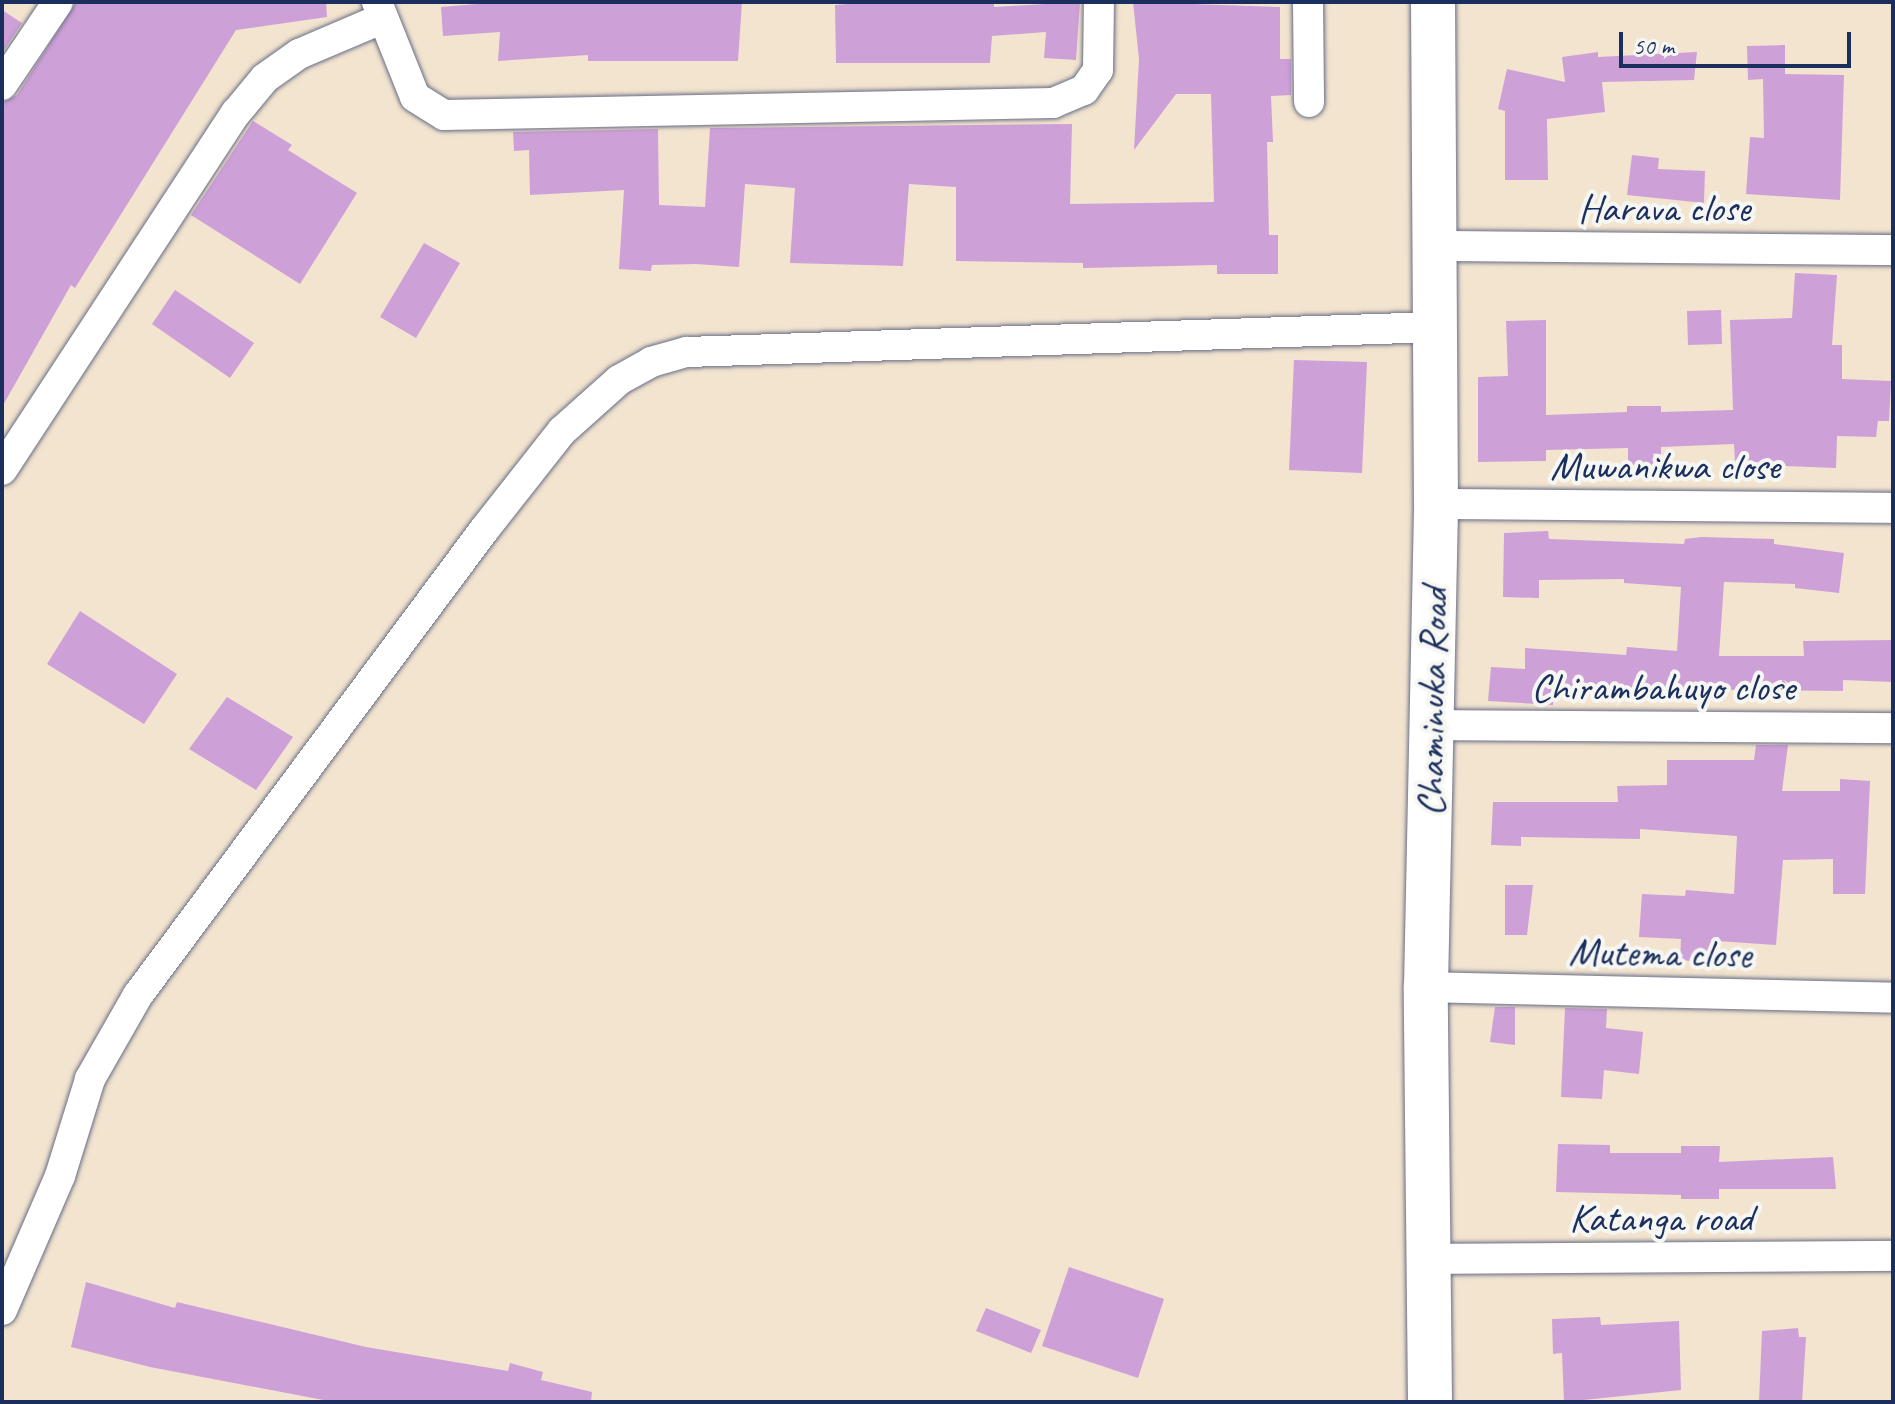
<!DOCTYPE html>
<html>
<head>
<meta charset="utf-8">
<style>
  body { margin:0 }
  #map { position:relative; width:1895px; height:1404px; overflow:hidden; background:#f3e4cf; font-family:Caveat,sans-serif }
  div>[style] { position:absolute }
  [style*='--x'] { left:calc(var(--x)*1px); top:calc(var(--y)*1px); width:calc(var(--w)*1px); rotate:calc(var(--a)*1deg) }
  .building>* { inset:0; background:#cea0d8 }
  .roads { filter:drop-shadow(0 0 2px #676e86) drop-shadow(0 0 2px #676e86) }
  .street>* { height:30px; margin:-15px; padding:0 15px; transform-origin:15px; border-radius:15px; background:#fff }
  .primary>* { height:44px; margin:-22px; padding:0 22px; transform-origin:22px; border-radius:22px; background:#fff }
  span { translate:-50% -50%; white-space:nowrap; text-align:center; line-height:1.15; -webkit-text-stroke:8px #f6f6f2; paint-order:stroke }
  .street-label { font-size:40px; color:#1b2f5e }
  .frame { position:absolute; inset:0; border:4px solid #1b2f5e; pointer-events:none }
  .scale { position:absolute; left:1619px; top:32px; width:232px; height:36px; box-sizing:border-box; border:4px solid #1b2f5e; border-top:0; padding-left:10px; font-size:24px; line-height:28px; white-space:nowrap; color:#1b2f5e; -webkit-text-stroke:6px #f6f6f2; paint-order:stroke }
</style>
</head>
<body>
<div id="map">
  <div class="building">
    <div style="clip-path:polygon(76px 2px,326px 2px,327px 17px,236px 30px,75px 288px,71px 285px,2px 407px,2px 103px,17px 95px)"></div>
    <div style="clip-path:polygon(502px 2px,742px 2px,738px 61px,588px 61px,588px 55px,498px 61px,500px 32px,443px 36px,441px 7px)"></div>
    <div style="clip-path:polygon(876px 2px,994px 2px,994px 7px,1080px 2px,1076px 60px,1044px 58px,1046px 32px,992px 36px,990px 63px,836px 63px,835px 5px)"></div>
    <div style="clip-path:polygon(1133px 2px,1280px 7px,1280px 59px,1291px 59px,1291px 95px,1271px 96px,1273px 142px,1267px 142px,1269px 235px,1278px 235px,1278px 274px,1217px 274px,1217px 265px,1083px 268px,1083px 263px,956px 261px,956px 187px,909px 184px,903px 266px,790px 263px,795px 188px,745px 184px,739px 267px,696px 264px,652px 265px,651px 271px,619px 269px,624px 190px,530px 195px,529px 150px,514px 151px,513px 132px,658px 129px,659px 205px,705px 207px,710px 128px,1072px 124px,1070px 204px,1214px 202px,1211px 94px,1176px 94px,1134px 150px,1139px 59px)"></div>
    <div style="clip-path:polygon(2px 10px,22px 23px,2px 53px)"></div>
    <div style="clip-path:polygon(1785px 45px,1785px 74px,1844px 75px,1840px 200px,1746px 194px,1750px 137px,1764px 138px,1763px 79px,1748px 80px,1747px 46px)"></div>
    <div style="clip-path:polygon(1598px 52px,1598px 57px,1697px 52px,1694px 80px,1602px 82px,1605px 112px,1547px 119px,1548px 180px,1505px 180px,1505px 111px,1498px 109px,1507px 69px,1565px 82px,1562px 57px)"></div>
    <div style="clip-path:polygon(253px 121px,292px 145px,288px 150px,357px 193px,300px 284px,191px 215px)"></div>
    <div style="clip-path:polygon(1632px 155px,1659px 158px,1658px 169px,1705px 171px,1704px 203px,1627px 195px)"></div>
    <div style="clip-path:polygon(424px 243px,460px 263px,416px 338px,380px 317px)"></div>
    <div style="clip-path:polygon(1795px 273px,1837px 275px,1832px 345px,1842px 345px,1842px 379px,1891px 381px,1889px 421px,1878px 421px,1876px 437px,1837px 436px,1836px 468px,1735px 464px,1734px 444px,1661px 447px,1661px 467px,1628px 468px,1628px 448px,1546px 450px,1546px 461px,1478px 462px,1478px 377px,1508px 376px,1506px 321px,1546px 320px,1546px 415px,1627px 412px,1627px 406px,1661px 406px,1661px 412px,1733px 410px,1730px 320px,1792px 318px)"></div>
    <div style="clip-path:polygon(175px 290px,254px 343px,230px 378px,152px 324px)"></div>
    <div style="clip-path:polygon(1721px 310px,1722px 344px,1688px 345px,1687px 311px)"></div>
    <div style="clip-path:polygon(1294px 360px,1367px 362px,1362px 473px,1289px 470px)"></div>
    <div style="clip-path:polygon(1548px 531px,1549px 539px,1684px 544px,1685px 539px,1701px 537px,1774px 539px,1774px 544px,1844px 553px,1839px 593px,1795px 588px,1795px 584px,1724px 582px,1719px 656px,1804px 656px,1803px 641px,1893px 640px,1893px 682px,1843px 680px,1843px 691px,1554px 688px,1553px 705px,1488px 701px,1491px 667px,1525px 669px,1525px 648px,1626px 655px,1627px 647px,1677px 651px,1681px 587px,1624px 583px,1624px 579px,1539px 580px,1539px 598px,1503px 597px,1504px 533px)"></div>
    <div style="clip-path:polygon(80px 611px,177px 674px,144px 724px,47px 664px)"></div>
    <div style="clip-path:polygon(227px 697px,293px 737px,256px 790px,189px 749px)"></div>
    <div style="clip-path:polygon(1756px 745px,1788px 745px,1782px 791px,1840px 791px,1840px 779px,1870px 781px,1865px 894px,1833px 894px,1833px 859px,1783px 860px,1776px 945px,1717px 941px,1715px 963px,1680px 960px,1681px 939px,1639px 937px,1642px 894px,1685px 896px,1686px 890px,1734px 894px,1737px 836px,1640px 829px,1640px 839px,1521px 837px,1521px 846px,1491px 845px,1493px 802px,1618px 802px,1617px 786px,1667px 785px,1667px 760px,1754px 760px)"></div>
    <div style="clip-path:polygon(1505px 885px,1533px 885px,1527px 935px,1505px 935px)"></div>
    <div style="clip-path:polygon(1495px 1007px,1515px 1007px,1515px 1045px,1490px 1042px)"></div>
    <div style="clip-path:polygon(1565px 1008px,1607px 1009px,1606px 1028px,1643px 1032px,1639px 1074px,1604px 1070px,1602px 1099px,1561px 1097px)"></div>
    <div style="clip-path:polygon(1558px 1144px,1610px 1145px,1610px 1153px,1681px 1153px,1681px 1146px,1720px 1146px,1719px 1162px,1833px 1157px,1836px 1189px,1719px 1189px,1719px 1199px,1681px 1199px,1681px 1195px,1556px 1192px)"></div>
    <div style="clip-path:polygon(1069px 1267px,1164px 1299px,1138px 1378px,1042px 1346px)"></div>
    <div style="clip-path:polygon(86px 1282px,175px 1308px,177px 1302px,366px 1347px,508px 1371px,510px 1363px,543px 1372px,541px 1380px,592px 1392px,591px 1402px,334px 1402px,150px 1367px,71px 1347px)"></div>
    <div style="clip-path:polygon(986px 1308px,1041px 1330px,1031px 1353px,976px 1331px)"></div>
    <div style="clip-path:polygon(1600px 1317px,1601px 1325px,1679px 1321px,1681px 1390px,1564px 1402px,1562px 1353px,1553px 1354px,1552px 1319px)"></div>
    <div style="clip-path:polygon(1798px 1328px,1799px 1337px,1806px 1337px,1802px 1402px,1759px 1402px,1762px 1331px)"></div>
  </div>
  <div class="roads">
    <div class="street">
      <div style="--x:377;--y:2;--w:102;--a:68.2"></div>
      <div style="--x:415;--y:97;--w:34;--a:32"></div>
      <div style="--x:444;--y:115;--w:609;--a:-1.13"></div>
      <div style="--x:1053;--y:103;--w:34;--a:-23"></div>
      <div style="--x:1084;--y:90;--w:24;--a:-55"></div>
      <div style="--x:1098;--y:70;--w:68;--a:-89.2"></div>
      <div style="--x:1308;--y:2;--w:100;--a:89.4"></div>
      <div style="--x:2;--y:85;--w:100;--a:-56"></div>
      <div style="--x:1435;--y:246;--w:458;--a:0.5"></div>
      <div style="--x:2;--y:470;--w:427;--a:-56.8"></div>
      <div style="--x:236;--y:113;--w:45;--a:-50.4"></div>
      <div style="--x:265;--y:78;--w:42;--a:-35.2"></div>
      <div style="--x:299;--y:54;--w:89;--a:-23.1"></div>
      <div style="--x:1436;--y:504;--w:457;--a:0.5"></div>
      <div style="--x:1433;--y:725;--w:460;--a:0.4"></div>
      <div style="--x:1426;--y:987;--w:467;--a:1.3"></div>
      <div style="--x:1429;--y:1259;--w:464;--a:-0.4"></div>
      <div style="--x:2;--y:1310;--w:146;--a:-66.6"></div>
      <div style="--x:60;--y:1176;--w:102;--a:-72.8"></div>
      <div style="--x:90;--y:1079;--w:97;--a:-60.3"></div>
      <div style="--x:138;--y:995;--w:580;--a:-53.35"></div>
      <div style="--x:484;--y:530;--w:126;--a:-51.8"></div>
      <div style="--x:562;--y:431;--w:76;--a:-41.8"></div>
      <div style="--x:619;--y:380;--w:37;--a:-29"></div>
      <div style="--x:651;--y:362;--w:37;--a:-16"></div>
      <div style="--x:687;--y:352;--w:749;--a:-1.91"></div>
    </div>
    <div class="primary">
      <div style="--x:1430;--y:1402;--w:415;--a:-90.6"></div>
      <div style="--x:1426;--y:987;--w:483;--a:-88.8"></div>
      <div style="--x:1436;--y:504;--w:502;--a:-90.34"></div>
    </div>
  </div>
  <div class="street-label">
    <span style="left:1664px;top:208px">Harava close</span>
    <span style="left:1665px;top:466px">Muwanikwa close</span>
    <span style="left:1663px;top:687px">Chirambahuyo close</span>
    <span style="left:1432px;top:702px;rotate:-89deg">Chaminuka Road</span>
    <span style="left:1660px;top:953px;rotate:1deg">Mutema close</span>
    <span style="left:1661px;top:1218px">Katanga road</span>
  </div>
  <div class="frame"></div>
  <div class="scale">50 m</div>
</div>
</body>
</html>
